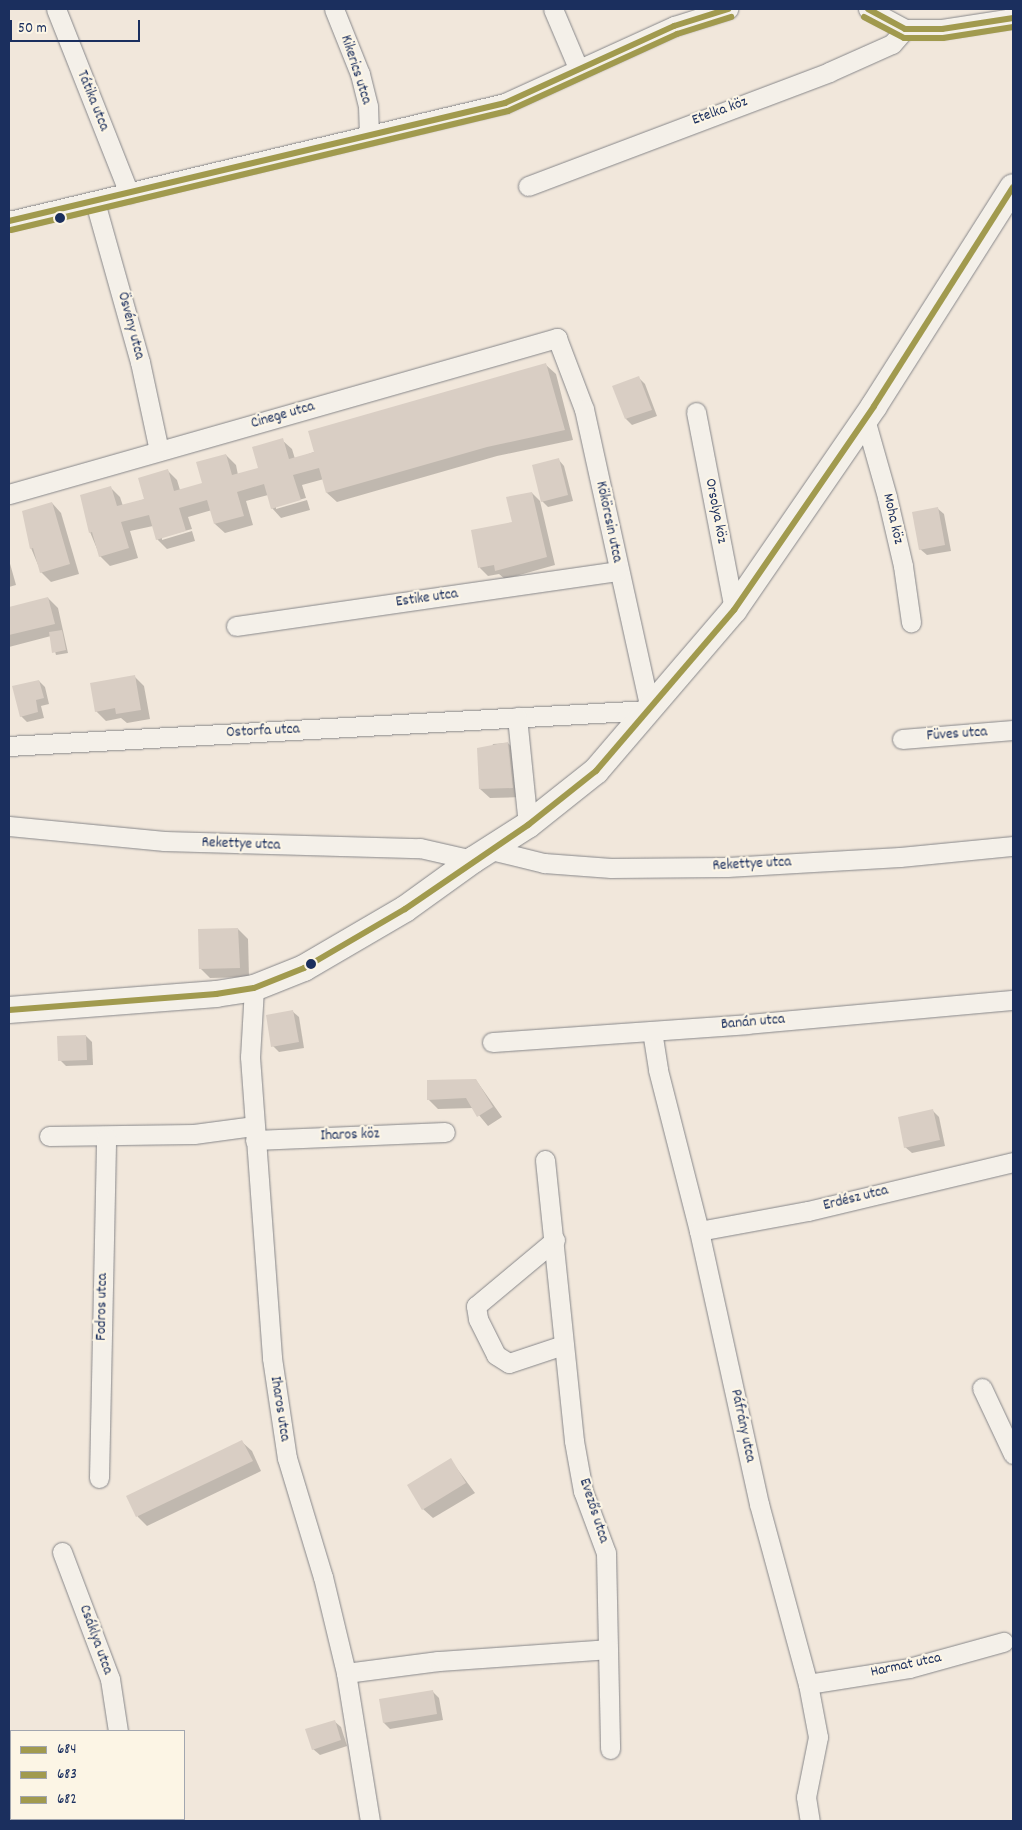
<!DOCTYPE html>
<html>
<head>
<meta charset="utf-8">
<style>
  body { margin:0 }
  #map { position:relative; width:1022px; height:1830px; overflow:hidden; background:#f1e7db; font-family:Dekko,sans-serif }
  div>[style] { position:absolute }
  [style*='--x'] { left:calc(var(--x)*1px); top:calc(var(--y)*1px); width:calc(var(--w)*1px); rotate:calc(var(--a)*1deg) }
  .shadow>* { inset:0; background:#0003 }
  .building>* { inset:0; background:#d9cec4 }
  .roads { filter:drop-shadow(0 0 1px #87878a) drop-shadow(0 0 1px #87878a) }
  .street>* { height:19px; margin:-9.5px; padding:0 9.5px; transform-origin:9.5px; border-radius:9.5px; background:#f4f0e9 }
  .secondary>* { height:26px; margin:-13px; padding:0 13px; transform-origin:13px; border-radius:13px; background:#f4f0e9 }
  .bus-1>* { height:6px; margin:-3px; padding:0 3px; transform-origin:3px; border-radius:3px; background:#a19a4e }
  .bus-2>* { height:6px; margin:-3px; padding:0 3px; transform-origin:3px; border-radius:3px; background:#a19a4e }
  .bus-3>* { height:6px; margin:-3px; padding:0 3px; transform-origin:3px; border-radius:3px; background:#a19a4e }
  .dots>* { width:14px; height:14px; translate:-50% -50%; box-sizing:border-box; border:2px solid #fcf5e5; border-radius:50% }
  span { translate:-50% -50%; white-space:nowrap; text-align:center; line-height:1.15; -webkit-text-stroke:4.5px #fcf5e5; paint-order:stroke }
  .street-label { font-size:15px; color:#1b2f5e }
  .frame { position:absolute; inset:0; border:10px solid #1b2f5e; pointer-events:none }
  .legend { position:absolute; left:10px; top:1730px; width:175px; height:90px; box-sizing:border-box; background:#fcf5e5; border:1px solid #a2a6af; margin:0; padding:6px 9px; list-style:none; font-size:15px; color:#1b2f5e }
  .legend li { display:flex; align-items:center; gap:10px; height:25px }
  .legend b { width:25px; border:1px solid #a2a6af }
  .scale { position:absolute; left:10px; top:20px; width:130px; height:22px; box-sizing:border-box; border:2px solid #1b2f5e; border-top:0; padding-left:6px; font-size:15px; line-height:18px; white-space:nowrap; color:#1b2f5e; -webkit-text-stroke:4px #fcf5e5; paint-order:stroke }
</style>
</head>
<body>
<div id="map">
  <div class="shadow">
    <div style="clip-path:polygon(546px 365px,556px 374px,573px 440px,497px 456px,337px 502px,327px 493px,324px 479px,302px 485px,306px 498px,276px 506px,276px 509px,307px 500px,310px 510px,281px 518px,272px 508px,268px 495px,246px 501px,253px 525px,225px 533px,215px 524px,212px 510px,188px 517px,192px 529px,162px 537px,162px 540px,192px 531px,195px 541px,167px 549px,157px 539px,153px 526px,130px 531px,138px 558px,110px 566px,100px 556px,90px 532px,110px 487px,120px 497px,123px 506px,145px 499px,168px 471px,177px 480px,180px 490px,203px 484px,226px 455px,236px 465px,238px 475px,260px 468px,282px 440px,292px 449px,295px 459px)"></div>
    <div style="clip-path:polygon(639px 378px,645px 384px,657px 416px,632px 425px,626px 419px)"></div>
    <div style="clip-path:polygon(558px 459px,564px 466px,573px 501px,548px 507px,542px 501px)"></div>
    <div style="clip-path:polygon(532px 493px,540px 501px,555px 565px,505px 579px,499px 574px,488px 576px,480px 568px,472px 531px,514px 523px)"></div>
    <div style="clip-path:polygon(52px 503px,61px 513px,79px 574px,51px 582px,41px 572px,31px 548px)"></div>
    <div style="clip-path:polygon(937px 508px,944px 514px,951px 551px,927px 555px,920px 549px)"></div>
    <div style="clip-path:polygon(9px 560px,16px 585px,9px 587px)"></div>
    <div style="clip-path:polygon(48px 598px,58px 608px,68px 653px,56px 655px,51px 636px,9px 647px,9px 608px)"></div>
    <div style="clip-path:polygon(134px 676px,144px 686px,150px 719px,127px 723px,121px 718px,106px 721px,96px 711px)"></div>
    <div style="clip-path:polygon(39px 681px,45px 687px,49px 704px,41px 706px,44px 718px,27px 722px,21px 716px)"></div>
    <div style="clip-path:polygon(508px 743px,517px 753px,522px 797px,490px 798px,480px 789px,493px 744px)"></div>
    <div style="clip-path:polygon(238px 929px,248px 939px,249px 977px,210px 978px,200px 968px)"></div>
    <div style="clip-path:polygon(292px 1011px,299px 1017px,304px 1048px,279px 1052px,273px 1046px)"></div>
    <div style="clip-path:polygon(86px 1036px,92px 1042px,93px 1065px,66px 1066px,60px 1060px)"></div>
    <div style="clip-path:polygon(476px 1080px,502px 1117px,488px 1126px,473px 1108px,438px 1109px,428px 1099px)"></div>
    <div style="clip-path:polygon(933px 1111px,939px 1117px,945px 1146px,912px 1153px,905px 1147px)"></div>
    <div style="clip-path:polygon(242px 1442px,252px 1451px,261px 1471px,147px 1526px,138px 1517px,128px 1497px)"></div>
    <div style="clip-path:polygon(450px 1459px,475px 1493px,433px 1518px,423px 1509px)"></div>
    <div style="clip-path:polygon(432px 1691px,439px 1698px,443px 1720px,390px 1729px,384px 1723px,380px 1700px)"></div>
    <div style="clip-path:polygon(334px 1721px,341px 1727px,347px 1746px,320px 1755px,313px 1749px)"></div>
  </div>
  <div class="building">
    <div style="clip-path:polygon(546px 363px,565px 430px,487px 447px,326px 493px,319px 468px,293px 475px,301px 500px,271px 509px,264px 484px,237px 492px,244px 516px,214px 524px,207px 500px,179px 508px,186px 531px,156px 540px,149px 515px,121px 522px,129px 548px,99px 557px,92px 532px,89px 533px,80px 495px,111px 486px,117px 506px,144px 499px,138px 478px,168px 469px,174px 491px,202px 483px,196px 462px,226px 454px,232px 475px,258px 468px,252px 447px,283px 438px,289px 459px,314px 452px,308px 431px)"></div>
    <div style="clip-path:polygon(639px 376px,652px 410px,625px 419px,612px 386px)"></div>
    <div style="clip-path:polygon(559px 458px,568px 495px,541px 502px,532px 465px)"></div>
    <div style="clip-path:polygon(532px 492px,547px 557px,495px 571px,494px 565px,478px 568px,471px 530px,512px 522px,506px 497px)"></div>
    <div style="clip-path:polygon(52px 502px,70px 564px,40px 573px,33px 548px,30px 549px,22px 511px)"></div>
    <div style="clip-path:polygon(938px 507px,945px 545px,919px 550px,912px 512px)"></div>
    <div style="clip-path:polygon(48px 597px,55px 624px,9px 635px,9px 607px)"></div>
    <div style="clip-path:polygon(62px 630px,66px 650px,52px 653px,49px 632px)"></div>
    <div style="clip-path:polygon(135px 675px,141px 710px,116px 714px,115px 708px,95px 712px,90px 683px)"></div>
    <div style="clip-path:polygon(39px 680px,44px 698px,36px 700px,38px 712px,20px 717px,12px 686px)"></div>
    <div style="clip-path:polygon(508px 742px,513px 788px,479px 789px,477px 748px)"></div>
    <div style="clip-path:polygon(238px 928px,240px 968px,199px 969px,198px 929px)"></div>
    <div style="clip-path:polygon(293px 1010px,299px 1042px,271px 1047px,266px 1015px)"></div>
    <div style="clip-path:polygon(86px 1035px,87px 1060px,58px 1061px,57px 1036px)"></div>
    <div style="clip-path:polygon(476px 1079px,493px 1107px,477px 1117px,466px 1098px,427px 1100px,427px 1080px)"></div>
    <div style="clip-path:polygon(933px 1109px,940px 1140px,904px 1148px,898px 1117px)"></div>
    <div style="clip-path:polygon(242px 1440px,253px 1461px,136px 1517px,126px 1496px)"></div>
    <div style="clip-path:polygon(451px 1458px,466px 1483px,422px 1510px,407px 1485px)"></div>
    <div style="clip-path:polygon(433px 1690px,437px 1714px,383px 1723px,379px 1699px)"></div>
    <div style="clip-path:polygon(335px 1720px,341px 1740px,312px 1750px,305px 1729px)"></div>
  </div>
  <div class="roads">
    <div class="street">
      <div style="--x:56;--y:9;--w:198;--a:68.4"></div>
      <div style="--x:334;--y:9;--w:70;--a:68.2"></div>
      <div style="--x:360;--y:74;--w:33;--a:76"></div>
      <div style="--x:368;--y:106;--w:28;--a:88"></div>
      <div style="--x:553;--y:9;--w:64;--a:67"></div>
      <div style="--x:868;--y:9;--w:42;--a:28.4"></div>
      <div style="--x:905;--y:29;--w:37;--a:0"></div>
      <div style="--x:942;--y:29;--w:72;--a:-8.8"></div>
      <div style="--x:528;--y:186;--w:322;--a:-20.7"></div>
      <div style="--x:829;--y:72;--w:69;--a:-24"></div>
      <div style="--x:892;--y:44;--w:20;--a:-49"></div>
      <div style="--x:95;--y:202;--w:166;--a:74.3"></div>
      <div style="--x:140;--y:362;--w:91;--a:77.9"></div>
      <div style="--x:9;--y:221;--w:510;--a:-13.38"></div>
      <div style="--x:505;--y:103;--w:186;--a:-24.5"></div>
      <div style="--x:674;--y:26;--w:57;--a:-17.5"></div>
      <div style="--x:696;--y:412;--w:202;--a:79.1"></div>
      <div style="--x:865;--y:419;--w:81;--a:74.2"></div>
      <div style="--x:887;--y:497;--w:71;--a:76.9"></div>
      <div style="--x:903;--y:566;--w:57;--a:81.9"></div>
      <div style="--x:9;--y:494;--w:570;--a:-15.89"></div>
      <div style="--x:557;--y:338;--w:76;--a:69.2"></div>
      <div style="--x:584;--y:409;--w:308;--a:77.6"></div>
      <div style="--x:650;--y:710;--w:642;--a:176.79"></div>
      <div style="--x:236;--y:626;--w:386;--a:-8.2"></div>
      <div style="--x:517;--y:717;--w:109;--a:84.2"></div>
      <div style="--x:902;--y:739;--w:111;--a:-4.6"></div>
      <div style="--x:9;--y:826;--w:156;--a:5.5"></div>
      <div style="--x:164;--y:841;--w:256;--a:1.6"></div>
      <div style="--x:420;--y:848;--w:54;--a:12.8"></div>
      <div style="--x:491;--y:850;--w:55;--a:13.8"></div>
      <div style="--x:544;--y:863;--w:67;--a:4.3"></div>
      <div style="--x:611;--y:868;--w:116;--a:-0.5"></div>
      <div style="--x:727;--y:867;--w:173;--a:-3.3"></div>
      <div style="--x:900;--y:857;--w:114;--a:-5.6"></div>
      <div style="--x:254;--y:988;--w:69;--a:93.3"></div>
      <div style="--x:250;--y:1057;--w:302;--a:85.8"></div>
      <div style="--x:272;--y:1358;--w:101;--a:81.5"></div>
      <div style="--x:287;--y:1458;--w:124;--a:73.2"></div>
      <div style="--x:323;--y:1577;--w:99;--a:76.5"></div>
      <div style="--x:346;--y:1673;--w:150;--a:80.8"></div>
      <div style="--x:652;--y:1031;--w:39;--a:81"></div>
      <div style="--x:658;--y:1070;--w:166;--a:75.7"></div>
      <div style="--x:699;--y:1231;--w:280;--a:77.6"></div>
      <div style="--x:759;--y:1504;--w:187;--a:74.8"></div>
      <div style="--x:808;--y:1684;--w:54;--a:79.3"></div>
      <div style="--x:818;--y:1737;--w:61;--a:101.3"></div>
      <div style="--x:806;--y:1797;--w:24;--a:81"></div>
      <div style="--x:492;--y:1042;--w:256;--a:-4"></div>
      <div style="--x:747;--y:1024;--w:267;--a:-5.2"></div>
      <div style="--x:49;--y:1136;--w:145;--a:-0.8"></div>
      <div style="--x:194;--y:1134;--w:61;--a:-7.6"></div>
      <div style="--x:255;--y:1140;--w:190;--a:-2.4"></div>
      <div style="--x:545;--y:1160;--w:282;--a:84.1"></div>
      <div style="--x:574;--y:1441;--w:51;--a:79.8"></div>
      <div style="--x:583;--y:1491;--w:66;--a:69.6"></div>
      <div style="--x:606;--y:1553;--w:196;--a:88.8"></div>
      <div style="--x:699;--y:1231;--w:111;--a:-10.4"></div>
      <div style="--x:808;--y:1211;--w:211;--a:-13.4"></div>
      <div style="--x:555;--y:1240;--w:103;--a:140.1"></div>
      <div style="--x:476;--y:1306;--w:13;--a:81"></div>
      <div style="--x:478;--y:1319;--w:40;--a:63.4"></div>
      <div style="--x:496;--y:1355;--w:15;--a:32"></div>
      <div style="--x:509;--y:1363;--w:57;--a:-18.4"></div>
      <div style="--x:982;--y:1388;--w:73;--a:64.8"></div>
      <div style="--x:99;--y:1478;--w:341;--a:-88.8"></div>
      <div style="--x:62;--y:1552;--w:136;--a:69.3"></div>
      <div style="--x:110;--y:1679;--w:53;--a:81.3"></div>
      <div style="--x:346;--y:1673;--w:93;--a:-7.4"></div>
      <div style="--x:438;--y:1661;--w:170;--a:-4"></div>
      <div style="--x:808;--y:1684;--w:102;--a:-9"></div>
      <div style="--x:909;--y:1668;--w:98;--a:-15.5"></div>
      <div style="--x:141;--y:1819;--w:2;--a:63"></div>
    </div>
    <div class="secondary">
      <div style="--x:9;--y:1010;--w:208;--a:-4.4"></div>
      <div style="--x:216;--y:994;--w:38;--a:-9"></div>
      <div style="--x:254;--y:988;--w:54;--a:-21.8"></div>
      <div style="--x:304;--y:968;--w:117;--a:-30.3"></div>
      <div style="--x:405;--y:909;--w:84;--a:-35.8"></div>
      <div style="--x:473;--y:860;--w:65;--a:-32.5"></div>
      <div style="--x:528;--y:825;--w:87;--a:-38.5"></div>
      <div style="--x:596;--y:771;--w:212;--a:-49.4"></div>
      <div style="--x:734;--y:610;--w:247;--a:-55.5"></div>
      <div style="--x:874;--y:406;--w:259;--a:-57.6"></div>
    </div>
  </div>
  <div class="bus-1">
    <div style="--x:9;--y:1010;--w:208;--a:-4.4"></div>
    <div style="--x:216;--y:994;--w:38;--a:-9"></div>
    <div style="--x:254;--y:988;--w:54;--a:-21.8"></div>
    <div style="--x:304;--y:968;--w:117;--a:-30.3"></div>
    <div style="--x:405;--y:909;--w:149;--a:-34.3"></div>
    <div style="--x:528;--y:825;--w:87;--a:-38.5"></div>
    <div style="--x:596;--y:771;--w:212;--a:-49.4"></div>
    <div style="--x:734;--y:610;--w:247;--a:-55.5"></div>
    <div style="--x:874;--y:406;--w:259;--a:-57.6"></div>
  </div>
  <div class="bus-2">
    <div style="--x:868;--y:9;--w:42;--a:28.4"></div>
    <div style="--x:905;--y:29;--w:37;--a:0"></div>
    <div style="--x:942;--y:29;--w:72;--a:-8.8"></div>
    <div style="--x:9;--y:221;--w:510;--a:-13.38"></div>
    <div style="--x:505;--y:103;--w:186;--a:-24.5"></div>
    <div style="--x:674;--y:26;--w:57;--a:-17.5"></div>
  </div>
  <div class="bus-3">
    <div style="--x:864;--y:17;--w:45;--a:27.7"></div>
    <div style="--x:904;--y:38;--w:39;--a:0"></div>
    <div style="--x:943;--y:38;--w:71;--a:-8.9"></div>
    <div style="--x:11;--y:230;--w:511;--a:-13.47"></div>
    <div style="--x:508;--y:111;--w:186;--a:-24.5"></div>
    <div style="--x:677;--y:34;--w:57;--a:-17.5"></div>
  </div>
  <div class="dots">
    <div style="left:60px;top:218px;background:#1b2f5e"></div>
    <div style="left:311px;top:964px;background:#1b2f5e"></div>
  </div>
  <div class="street-label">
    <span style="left:355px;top:70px;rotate:72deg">Kikerics utca</span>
    <span style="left:92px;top:101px;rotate:68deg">Tátika utca</span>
    <span style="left:720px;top:112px;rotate:-20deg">Etelka köz</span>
    <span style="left:130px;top:326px;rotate:75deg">Ösvény utca</span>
    <span style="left:283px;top:416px;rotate:-16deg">Cinege utca</span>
    <span style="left:715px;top:511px;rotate:79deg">Orsolya köz</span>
    <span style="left:892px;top:519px;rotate:77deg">Moha köz</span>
    <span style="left:608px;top:522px;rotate:78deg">Kökörcsin utca</span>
    <span style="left:427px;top:599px;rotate:-8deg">Estike utca</span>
    <span style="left:263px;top:732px;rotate:-3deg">Ostorfa utca</span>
    <span style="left:957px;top:735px;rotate:-4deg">Füves utca</span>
    <span style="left:241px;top:845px;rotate:2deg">Rekettye utca</span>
    <span style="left:752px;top:865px;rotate:-3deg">Rekettye utca</span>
    <span style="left:753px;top:1023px;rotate:-5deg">Banán utca</span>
    <span style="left:350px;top:1136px;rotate:-2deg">Iharos köz</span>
    <span style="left:856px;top:1199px;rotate:-14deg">Erdész utca</span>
    <span style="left:103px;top:1307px;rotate:-89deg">Fodros utca</span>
    <span style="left:279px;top:1409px;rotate:81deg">Iharos utca</span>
    <span style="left:742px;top:1426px;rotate:78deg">Páfrány utca</span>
    <span style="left:593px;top:1511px;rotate:72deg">Evezős utca</span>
    <span style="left:95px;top:1640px;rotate:70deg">Csáklya utca</span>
    <span style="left:906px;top:1666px;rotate:-12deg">Harmat utca</span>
  </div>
  <div class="frame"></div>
  <ul class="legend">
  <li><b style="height:6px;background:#a19a4e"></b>684</li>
  <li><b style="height:6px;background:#a19a4e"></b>683</li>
  <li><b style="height:6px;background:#a19a4e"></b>682</li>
  </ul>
  <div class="scale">50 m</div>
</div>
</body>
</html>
